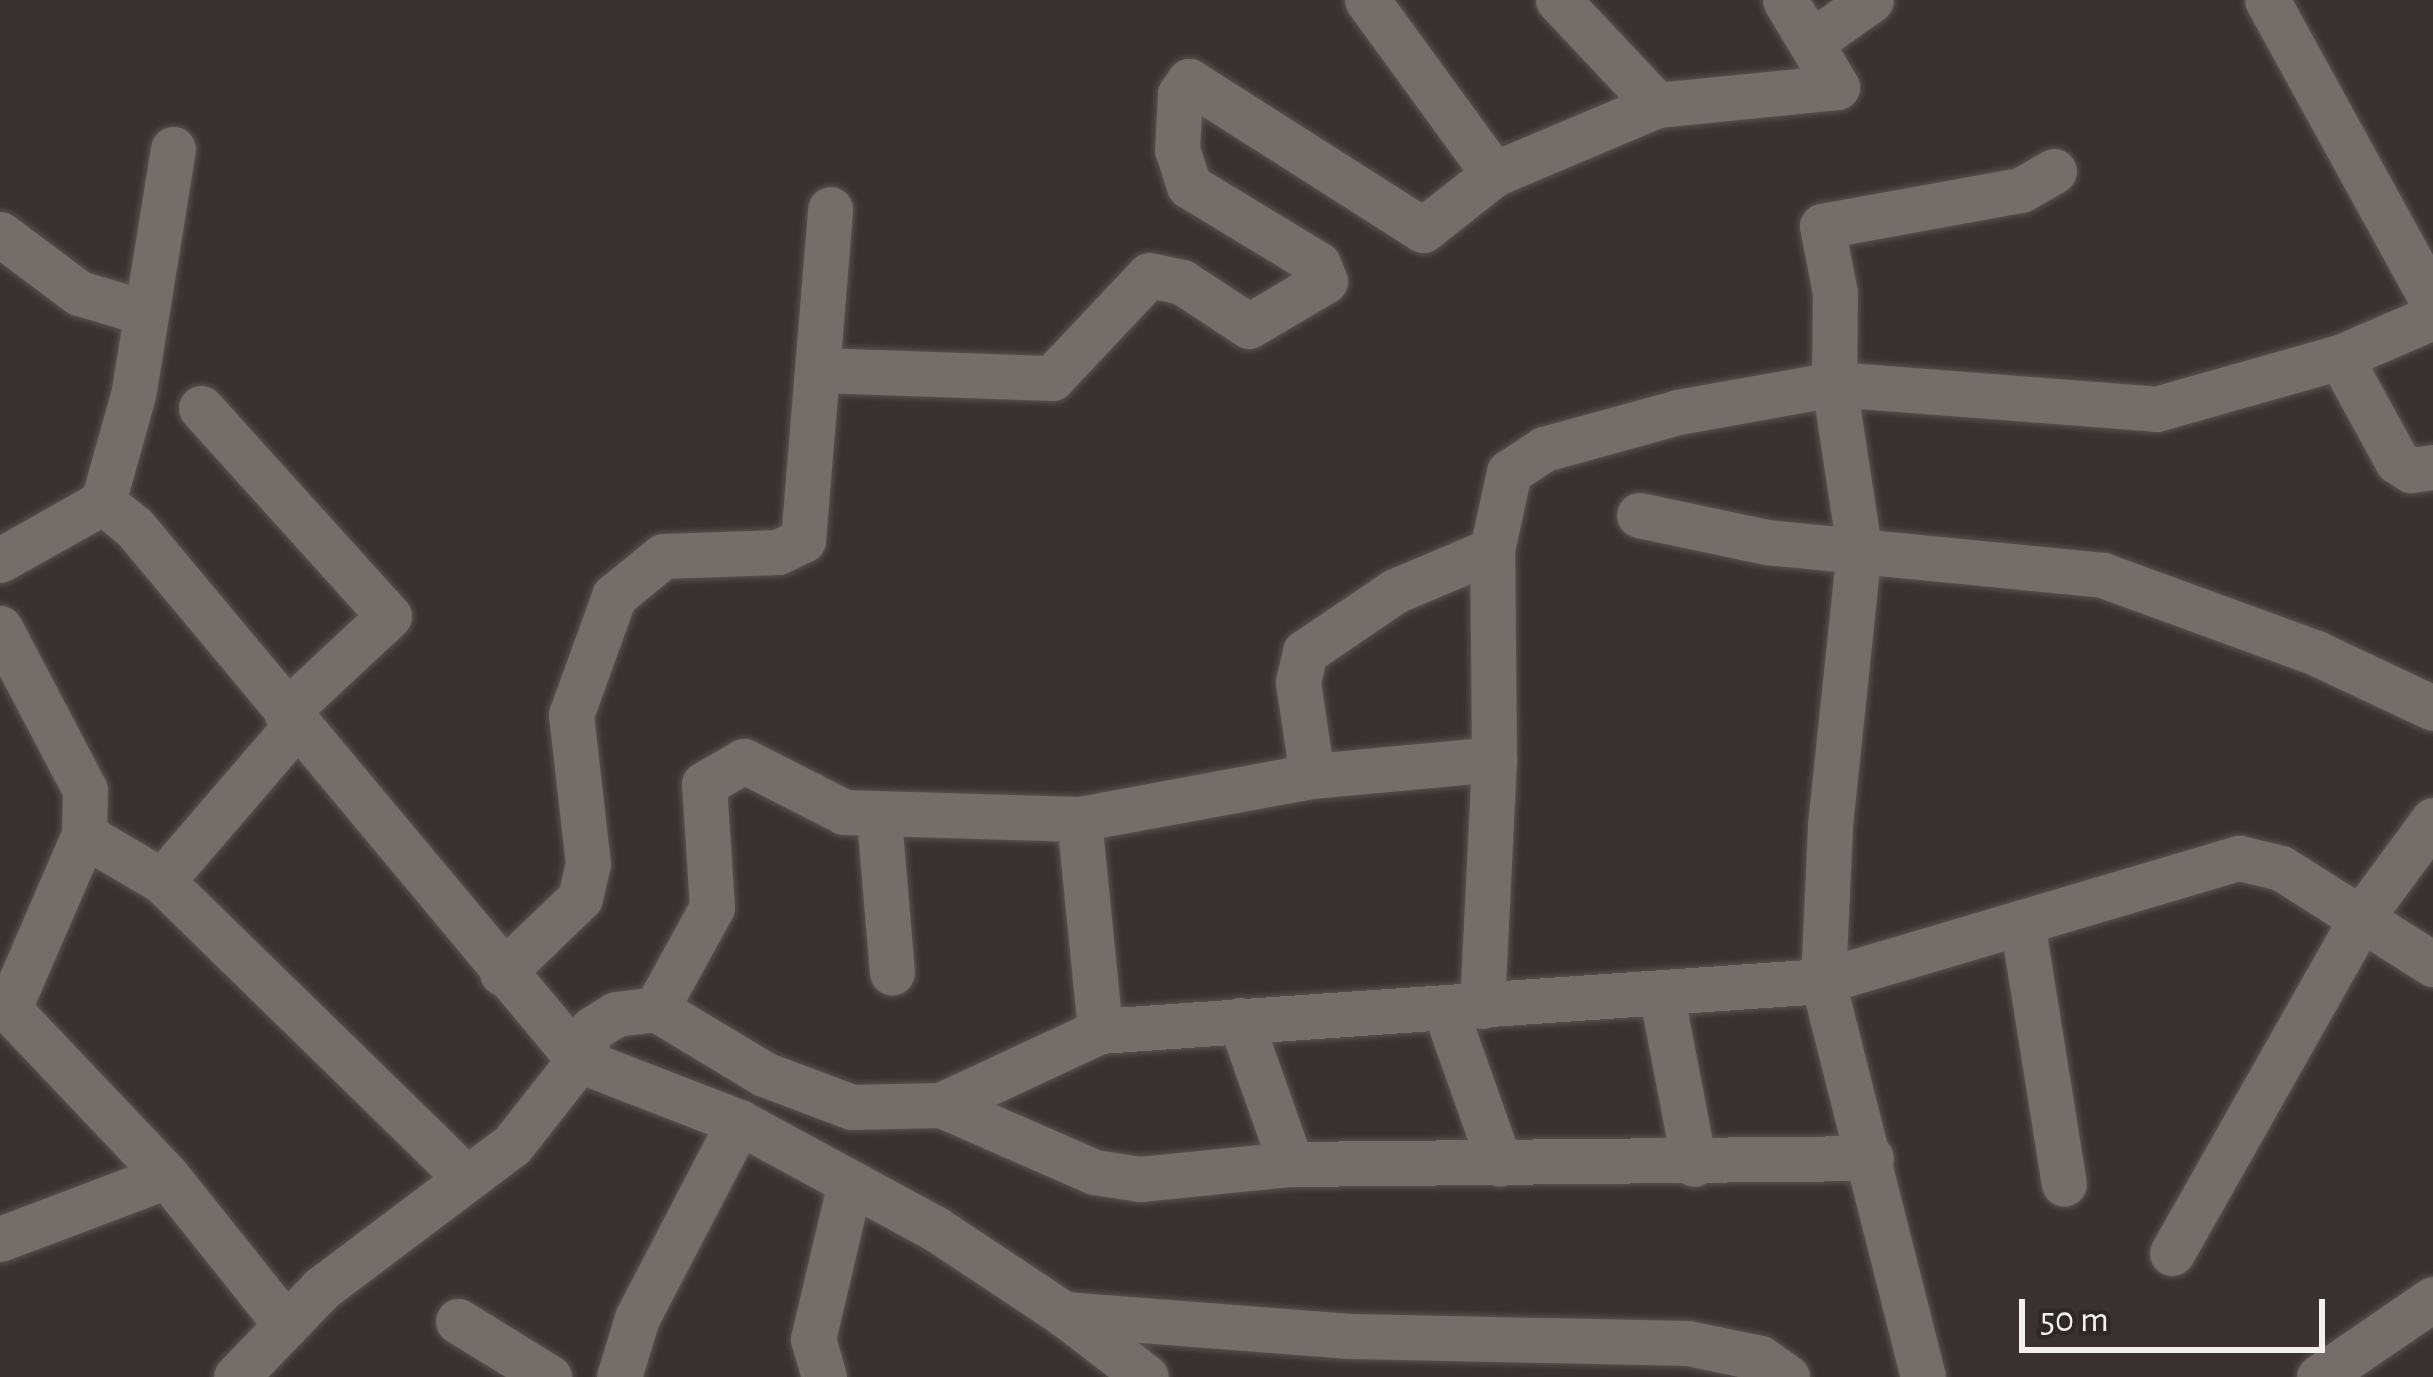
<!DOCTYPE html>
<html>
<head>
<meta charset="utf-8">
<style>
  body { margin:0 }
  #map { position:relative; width:2433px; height:1377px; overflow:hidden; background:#393230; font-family:"Alegreya Sans",sans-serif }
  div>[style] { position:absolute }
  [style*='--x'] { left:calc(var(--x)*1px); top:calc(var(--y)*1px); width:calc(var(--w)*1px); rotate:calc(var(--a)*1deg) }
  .roads { filter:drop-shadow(0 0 3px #575250) drop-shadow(0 0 3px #575250) }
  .minor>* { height:45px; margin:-22.5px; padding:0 22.5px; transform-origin:22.5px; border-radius:22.5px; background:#746d6a }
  span { translate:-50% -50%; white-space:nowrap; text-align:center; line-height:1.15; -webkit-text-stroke:10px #2f2826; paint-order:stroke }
  .scale { position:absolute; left:2019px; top:1299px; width:306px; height:54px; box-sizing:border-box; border:6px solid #f4f0ee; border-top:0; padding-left:15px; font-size:36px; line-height:42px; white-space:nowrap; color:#f4f0ee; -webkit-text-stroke:9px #2f2826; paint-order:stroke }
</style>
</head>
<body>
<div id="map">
  <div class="roads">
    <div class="minor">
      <div style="--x:1367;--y:0;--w:215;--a:53.9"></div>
      <div style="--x:1558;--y:0;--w:144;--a:46.7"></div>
      <div style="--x:2267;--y:0;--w:345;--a:61.2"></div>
      <div style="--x:1813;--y:41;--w:71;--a:-35.3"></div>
      <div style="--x:173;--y:149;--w:249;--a:99.2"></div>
      <div style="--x:133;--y:395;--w:111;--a:105.7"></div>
      <div style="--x:103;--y:502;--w:40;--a:39"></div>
      <div style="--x:134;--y:527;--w:694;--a:50.14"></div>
      <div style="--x:579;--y:1060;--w:172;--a:21.2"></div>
      <div style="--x:739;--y:1122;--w:224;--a:28.5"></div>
      <div style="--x:936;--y:1229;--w:154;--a:33.6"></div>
      <div style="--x:1064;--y:1314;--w:290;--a:4.4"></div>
      <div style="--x:1353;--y:1336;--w:335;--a:1.2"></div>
      <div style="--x:1688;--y:1343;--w:74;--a:11.8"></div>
      <div style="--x:1760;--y:1358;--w:33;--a:35"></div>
      <div style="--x:0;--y:234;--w:99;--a:36.8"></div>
      <div style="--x:79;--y:293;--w:70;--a:16.6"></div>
      <div style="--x:2340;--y:357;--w:119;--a:61.3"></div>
      <div style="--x:2397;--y:461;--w:17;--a:33"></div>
      <div style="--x:2411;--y:470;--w:22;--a:-8"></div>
      <div style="--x:820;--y:370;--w:232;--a:2"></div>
      <div style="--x:1052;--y:378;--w:141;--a:-46.7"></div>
      <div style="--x:1149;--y:275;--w:34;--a:12"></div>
      <div style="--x:1182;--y:282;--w:80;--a:33.3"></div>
      <div style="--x:1249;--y:326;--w:88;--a:-30.6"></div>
      <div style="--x:1325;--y:281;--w:18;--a:-112"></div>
      <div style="--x:1318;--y:264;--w:151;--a:-148.8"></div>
      <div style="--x:1189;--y:186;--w:38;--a:-108"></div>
      <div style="--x:1177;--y:150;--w:56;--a:-86.9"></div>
      <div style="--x:1180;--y:94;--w:16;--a:-55"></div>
      <div style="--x:1189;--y:81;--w:277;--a:32.5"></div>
      <div style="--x:1423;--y:230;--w:90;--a:-38.3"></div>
      <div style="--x:1494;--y:174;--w:177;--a:-22.9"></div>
      <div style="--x:1657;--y:105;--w:181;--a:-5.7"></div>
      <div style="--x:1837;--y:87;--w:101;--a:-120.9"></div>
      <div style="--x:201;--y:408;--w:280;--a:47.9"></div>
      <div style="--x:389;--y:616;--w:141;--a:137"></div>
      <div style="--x:1639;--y:515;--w:131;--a:11.9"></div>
      <div style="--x:1767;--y:542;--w:338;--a:5.6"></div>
      <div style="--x:2103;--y:575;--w:227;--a:20.1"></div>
      <div style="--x:2316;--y:653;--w:129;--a:25.2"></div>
      <div style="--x:0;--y:560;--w:118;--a:-29.4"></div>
      <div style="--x:0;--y:628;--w:183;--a:62.3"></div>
      <div style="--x:85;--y:790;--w:45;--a:91.3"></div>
      <div style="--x:297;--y:724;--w:207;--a:130.7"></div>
      <div style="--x:162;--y:881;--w:425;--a:44.3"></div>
      <div style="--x:1312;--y:776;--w:95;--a:-98.5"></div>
      <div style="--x:1298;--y:682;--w:31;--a:-77"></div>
      <div style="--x:1305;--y:652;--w:109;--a:-34.1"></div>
      <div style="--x:1395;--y:591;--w:105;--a:-22.9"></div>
      <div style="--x:879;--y:818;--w:155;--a:85.2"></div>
      <div style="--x:1079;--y:819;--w:213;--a:84.3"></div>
      <div style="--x:2022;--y:922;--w:265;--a:80.9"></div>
      <div style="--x:502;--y:973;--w:108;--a:-43.9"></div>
      <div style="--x:580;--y:898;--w:35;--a:-77"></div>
      <div style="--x:588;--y:864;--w:150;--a:-96.5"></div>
      <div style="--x:571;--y:715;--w:127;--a:-70.1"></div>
      <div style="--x:614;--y:596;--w:63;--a:-39.2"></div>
      <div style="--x:663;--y:556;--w:115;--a:-2"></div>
      <div style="--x:778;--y:552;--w:28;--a:-26"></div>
      <div style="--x:803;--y:540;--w:332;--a:-85.3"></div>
      <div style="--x:1661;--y:992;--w:175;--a:79.1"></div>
      <div style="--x:0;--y:1000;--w:243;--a:46.5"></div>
      <div style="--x:167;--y:1176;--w:191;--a:51.4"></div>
      <div style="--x:1482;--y:1006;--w:247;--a:-87.2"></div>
      <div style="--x:1494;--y:759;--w:209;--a:-90.5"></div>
      <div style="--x:1492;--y:550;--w:80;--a:-77.7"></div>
      <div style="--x:1509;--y:472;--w:42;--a:-33.3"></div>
      <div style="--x:1544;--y:449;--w:139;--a:-15.4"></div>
      <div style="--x:1678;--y:412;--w:158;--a:-10.2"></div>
      <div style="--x:1834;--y:384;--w:323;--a:4.4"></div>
      <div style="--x:2156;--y:409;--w:191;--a:-15.8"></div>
      <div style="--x:2340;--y:357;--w:101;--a:-23.3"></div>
      <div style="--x:9;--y:1008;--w:189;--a:-66.6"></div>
      <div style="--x:84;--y:835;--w:91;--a:30.5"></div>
      <div style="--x:656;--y:1009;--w:116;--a:-61.2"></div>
      <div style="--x:712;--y:907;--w:123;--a:-93.7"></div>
      <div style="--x:704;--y:784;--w:46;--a:-29.9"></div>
      <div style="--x:744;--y:761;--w:112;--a:27"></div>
      <div style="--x:844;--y:812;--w:235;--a:1.7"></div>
      <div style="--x:1079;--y:819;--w:237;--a:-10.5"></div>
      <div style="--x:1312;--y:776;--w:183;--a:-5.3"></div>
      <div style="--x:1445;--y:1009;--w:164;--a:70.5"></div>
      <div style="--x:1240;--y:1020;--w:153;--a:70.5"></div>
      <div style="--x:941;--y:1105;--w:167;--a:23.6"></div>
      <div style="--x:1094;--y:1172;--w:47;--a:8.7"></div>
      <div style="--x:1140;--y:1179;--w:152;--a:-5.7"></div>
      <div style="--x:1291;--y:1164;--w:580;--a:-0.59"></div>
      <div style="--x:0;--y:1239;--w:178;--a:-20.7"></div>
      <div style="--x:2172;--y:1253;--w:388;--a:-60.5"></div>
      <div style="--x:2363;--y:915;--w:118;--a:-53.6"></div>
      <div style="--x:1064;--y:1314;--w:103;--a:37.5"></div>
      <div style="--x:458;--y:1321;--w:107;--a:31.6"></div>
      <div style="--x:236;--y:1377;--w:124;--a:-46"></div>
      <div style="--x:322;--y:1288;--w:238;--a:-37"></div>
      <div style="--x:512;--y:1145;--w:108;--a:-51.8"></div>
      <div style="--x:579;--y:1060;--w:34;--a:-67"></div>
      <div style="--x:592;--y:1029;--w:28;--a:-32"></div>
      <div style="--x:616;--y:1014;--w:40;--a:-7.1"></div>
      <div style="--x:656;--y:1009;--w:126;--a:31"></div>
      <div style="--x:764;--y:1074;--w:94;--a:20.6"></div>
      <div style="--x:852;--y:1107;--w:89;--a:-1.3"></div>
      <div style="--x:941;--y:1105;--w:175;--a:-25"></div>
      <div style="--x:1100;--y:1031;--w:725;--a:-3.96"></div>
      <div style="--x:1823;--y:981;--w:434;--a:-16.5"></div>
      <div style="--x:2239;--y:858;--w:43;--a:13.4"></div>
      <div style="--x:2281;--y:868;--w:180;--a:32.3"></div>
      <div style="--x:619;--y:1377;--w:62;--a:-73"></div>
      <div style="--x:637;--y:1318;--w:221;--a:-62.5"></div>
      <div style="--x:824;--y:1377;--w:40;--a:-106"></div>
      <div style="--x:813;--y:1339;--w:161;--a:-76.7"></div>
      <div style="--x:1923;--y:1377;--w:408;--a:-104.2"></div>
      <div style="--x:1823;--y:981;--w:156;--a:-87.4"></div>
      <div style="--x:1830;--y:825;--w:279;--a:-84"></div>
      <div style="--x:1859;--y:548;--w:166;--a:-98.7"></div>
      <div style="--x:1834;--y:384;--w:91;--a:-89.4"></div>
      <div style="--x:1835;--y:293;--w:68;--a:-101"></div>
      <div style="--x:1822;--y:226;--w:202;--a:-10.3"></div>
      <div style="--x:2021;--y:190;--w:38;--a:-30"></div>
      <div style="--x:2319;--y:1377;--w:138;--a:-34.4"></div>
    </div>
  </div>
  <div class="scale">50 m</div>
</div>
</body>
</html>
